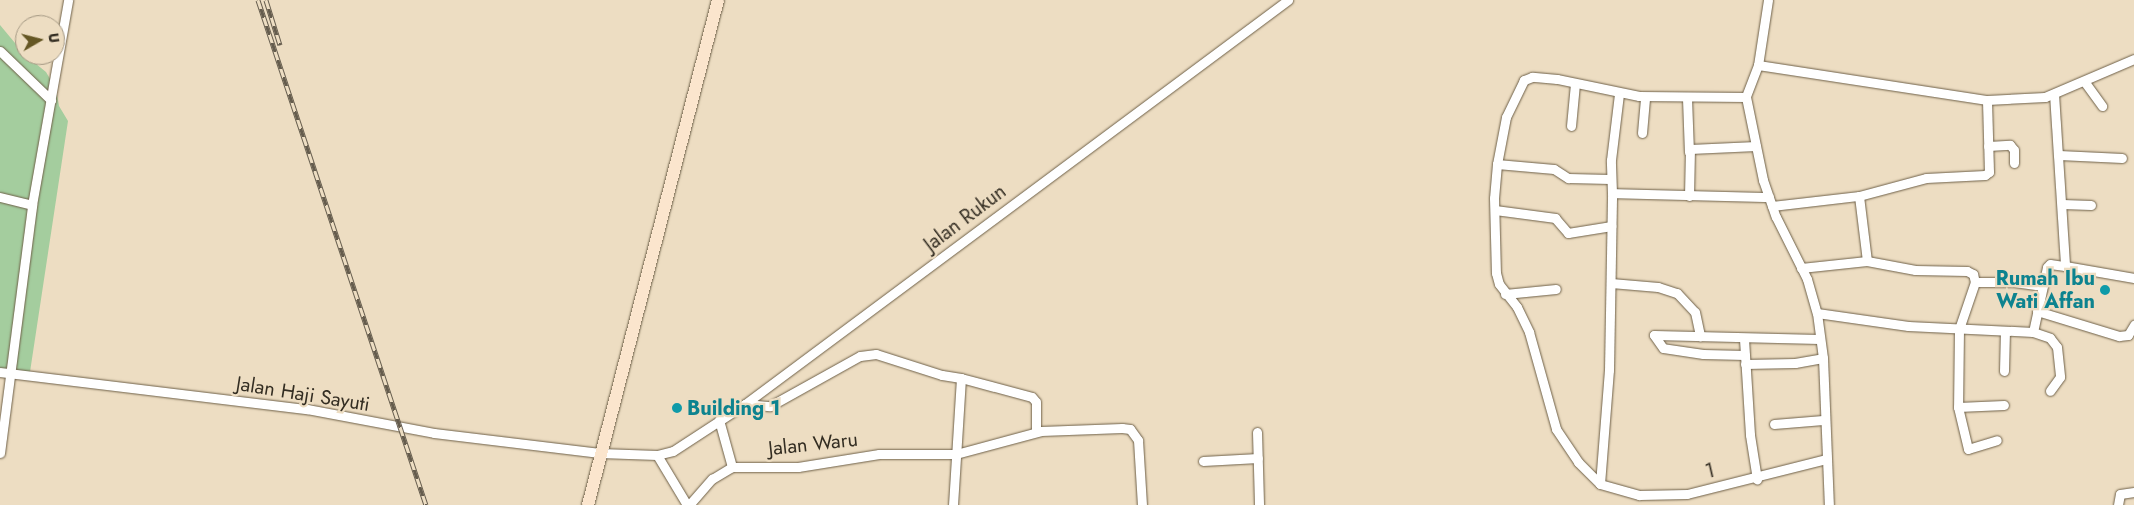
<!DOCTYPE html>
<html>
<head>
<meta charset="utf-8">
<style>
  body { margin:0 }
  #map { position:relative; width:2134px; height:505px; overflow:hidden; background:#edddc2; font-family:Jost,sans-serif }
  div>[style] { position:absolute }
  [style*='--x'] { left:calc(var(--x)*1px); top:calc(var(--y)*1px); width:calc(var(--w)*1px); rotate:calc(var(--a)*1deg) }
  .green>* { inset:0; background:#a4cd9e }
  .roads { filter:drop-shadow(0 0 1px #6e6048) drop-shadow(0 0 1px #6e6048) }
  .minor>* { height:9px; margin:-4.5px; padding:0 4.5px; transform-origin:4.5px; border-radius:4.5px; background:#fff }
  .secondary>* { height:12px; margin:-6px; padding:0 6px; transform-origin:6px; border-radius:6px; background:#fbe5cd }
  .rail>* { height:5px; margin-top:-2.5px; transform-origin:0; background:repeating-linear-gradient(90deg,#edddc2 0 9px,#655c4d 0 18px); box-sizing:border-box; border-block:1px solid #655c4d }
  .dots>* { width:14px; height:14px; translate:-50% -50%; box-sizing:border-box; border:2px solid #edddc2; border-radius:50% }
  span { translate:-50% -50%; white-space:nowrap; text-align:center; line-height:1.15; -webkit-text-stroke:4.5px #edddc2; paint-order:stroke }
  .street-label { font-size:20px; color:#332d22 }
  .culture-label { font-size:20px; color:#0d838f; font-weight:700 }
  .right { translate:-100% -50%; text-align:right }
  .left { translate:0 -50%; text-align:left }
  .north { position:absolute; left:15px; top:15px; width:50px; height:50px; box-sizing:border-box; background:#edddc2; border:1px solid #a39782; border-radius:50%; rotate:82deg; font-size:14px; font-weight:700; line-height:20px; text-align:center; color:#332d22 }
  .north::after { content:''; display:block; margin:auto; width:18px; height:22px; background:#655724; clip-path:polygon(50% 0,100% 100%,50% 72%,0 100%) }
</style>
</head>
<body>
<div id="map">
  <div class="green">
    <div style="clip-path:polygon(0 25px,25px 55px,46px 72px,56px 89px,59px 106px,68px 121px,30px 372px,0 370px)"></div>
  </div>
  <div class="roads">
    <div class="minor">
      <div style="--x:1768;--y:0;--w:66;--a:98.7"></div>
      <div style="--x:1758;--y:65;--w:34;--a:111"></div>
      <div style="--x:1746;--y:97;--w:85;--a:78.4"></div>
      <div style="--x:1763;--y:180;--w:39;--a:71"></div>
      <div style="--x:1776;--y:217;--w:69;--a:63.4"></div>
      <div style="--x:1807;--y:279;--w:35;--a:74"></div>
      <div style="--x:1817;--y:313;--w:45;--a:82.4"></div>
      <div style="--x:1823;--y:358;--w:147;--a:87.7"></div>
      <div style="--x:0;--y:51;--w:71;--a:43.9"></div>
      <div style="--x:1758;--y:65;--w:232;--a:8.7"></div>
      <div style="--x:1987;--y:100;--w:58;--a:-3"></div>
      <div style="--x:2045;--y:97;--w:97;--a:-23.1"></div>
      <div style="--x:2084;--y:81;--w:31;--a:54"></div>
      <div style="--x:2054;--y:94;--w:172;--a:86.3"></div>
      <div style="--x:2065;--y:266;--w:70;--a:9.9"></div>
      <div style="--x:1746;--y:97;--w:107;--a:-179.5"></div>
      <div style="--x:1639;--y:96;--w:84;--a:-168.3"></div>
      <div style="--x:1557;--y:79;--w:25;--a:-175"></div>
      <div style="--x:1532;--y:77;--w:9;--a:159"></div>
      <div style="--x:1524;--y:80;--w:41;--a:115.9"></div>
      <div style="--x:1506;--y:117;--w:48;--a:100.8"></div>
      <div style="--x:1497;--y:164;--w:34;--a:95"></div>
      <div style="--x:1494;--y:198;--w:75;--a:88.5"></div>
      <div style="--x:1496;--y:273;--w:11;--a:75"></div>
      <div style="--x:1499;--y:284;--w:29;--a:52"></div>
      <div style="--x:1517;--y:307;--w:28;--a:64"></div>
      <div style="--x:1529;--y:332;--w:101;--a:74.4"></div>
      <div style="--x:1556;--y:429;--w:40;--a:56"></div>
      <div style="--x:1578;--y:462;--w:31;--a:45"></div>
      <div style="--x:1600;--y:484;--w:41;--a:15.8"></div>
      <div style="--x:1639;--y:495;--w:48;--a:-1.2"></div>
      <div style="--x:1687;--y:494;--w:143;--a:-14.1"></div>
      <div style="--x:1687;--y:98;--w:54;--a:87.9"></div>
      <div style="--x:1571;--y:126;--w:42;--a:-84.6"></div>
      <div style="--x:1642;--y:133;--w:36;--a:-85"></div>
      <div style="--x:1988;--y:146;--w:22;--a:-3"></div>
      <div style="--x:2010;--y:145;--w:6;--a:51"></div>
      <div style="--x:2014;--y:150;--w:13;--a:90"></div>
      <div style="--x:2059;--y:155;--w:63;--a:2.7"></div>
      <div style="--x:1497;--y:164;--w:57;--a:5"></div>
      <div style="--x:1554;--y:169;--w:17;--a:33"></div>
      <div style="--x:1568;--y:178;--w:42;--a:1.4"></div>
      <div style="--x:1612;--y:193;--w:33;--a:-92"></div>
      <div style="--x:1611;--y:160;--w:66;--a:-83.1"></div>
      <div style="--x:1689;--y:196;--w:47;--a:-88.8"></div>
      <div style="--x:1690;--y:149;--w:66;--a:-2.6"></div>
      <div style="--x:1859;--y:196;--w:65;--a:83"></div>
      <div style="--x:1867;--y:261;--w:49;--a:10.6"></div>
      <div style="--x:1915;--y:270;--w:52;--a:1.1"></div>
      <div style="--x:1967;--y:271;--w:7;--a:27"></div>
      <div style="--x:1973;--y:274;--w:8;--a:76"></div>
      <div style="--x:1975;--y:282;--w:50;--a:108.8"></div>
      <div style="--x:1959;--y:329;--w:78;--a:90.7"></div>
      <div style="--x:1958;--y:407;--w:43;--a:76.6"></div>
      <div style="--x:1968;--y:449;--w:30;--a:-17"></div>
      <div style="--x:0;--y:197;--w:33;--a:14"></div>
      <div style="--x:2062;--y:204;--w:29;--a:2"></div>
      <div style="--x:1772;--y:206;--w:88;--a:-6.6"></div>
      <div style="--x:1859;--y:196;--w:69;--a:-15"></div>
      <div style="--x:1926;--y:178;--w:59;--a:-2.9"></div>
      <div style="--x:1985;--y:175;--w:5;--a:-37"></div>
      <div style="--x:1989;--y:172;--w:72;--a:-91.6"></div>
      <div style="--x:1495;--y:210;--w:61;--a:7.6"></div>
      <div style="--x:1555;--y:218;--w:20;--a:49"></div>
      <div style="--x:1568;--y:233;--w:44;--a:-9.2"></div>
      <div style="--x:1801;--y:268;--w:66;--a:-6.1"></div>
      <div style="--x:1975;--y:282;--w:39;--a:0"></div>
      <div style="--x:2014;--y:282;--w:29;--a:8"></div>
      <div style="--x:1611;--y:283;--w:47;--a:4.9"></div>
      <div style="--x:1658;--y:287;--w:20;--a:18"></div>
      <div style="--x:1677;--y:293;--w:26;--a:47"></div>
      <div style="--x:1695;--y:312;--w:25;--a:78"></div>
      <div style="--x:1505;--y:294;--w:51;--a:-5.6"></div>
      <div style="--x:2037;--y:311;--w:86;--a:17"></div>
      <div style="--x:2119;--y:336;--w:9;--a:-6"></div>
      <div style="--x:2128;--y:335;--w:12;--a:-59"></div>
      <div style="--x:1817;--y:313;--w:92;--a:8.1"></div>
      <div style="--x:1908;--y:326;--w:125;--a:2.7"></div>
      <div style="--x:2033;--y:332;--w:66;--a:-77.8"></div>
      <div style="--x:2047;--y:267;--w:4;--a:-45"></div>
      <div style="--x:2050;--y:264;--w:15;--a:8"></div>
      <div style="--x:2033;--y:332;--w:18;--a:19"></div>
      <div style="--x:2050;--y:338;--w:11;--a:52"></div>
      <div style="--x:2057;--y:347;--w:30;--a:84"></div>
      <div style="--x:2060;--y:377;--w:17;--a:126"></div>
      <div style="--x:1744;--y:339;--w:96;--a:86.4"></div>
      <div style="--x:1750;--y:435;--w:45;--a:81"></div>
      <div style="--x:1745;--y:355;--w:42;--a:-178.6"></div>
      <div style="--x:1703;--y:354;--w:40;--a:-171.5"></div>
      <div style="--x:1663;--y:348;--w:16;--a:-125"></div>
      <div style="--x:1654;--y:335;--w:165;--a:1.4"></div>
      <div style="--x:1745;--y:364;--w:50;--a:-1.1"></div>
      <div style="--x:1795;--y:363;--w:28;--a:-10"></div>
      <div style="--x:2004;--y:371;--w:40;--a:-88.6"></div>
      <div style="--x:0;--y:372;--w:309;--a:6.9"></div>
      <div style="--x:307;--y:409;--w:129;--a:10.7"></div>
      <div style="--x:434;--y:433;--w:167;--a:6.9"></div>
      <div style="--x:600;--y:453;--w:57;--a:2"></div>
      <div style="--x:657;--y:455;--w:16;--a:-14"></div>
      <div style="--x:673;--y:451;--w:86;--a:-33.1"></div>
      <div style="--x:745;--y:404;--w:677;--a:-36.65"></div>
      <div style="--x:961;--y:378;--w:73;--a:15"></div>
      <div style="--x:1032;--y:397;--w:6;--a:51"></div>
      <div style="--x:1036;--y:402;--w:30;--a:90"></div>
      <div style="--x:745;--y:404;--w:25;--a:5"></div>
      <div style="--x:770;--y:406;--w:103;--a:-29.1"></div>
      <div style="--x:860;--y:356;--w:16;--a:-7"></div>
      <div style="--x:876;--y:354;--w:69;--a:17.7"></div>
      <div style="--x:942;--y:375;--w:19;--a:9"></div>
      <div style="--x:961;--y:378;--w:127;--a:93.6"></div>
      <div style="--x:1958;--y:407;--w:46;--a:-2.5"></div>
      <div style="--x:719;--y:420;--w:49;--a:74.5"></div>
      <div style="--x:1774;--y:424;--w:49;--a:-4.7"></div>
      <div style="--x:1257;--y:432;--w:73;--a:88.4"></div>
      <div style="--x:0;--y:453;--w:250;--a:-82.6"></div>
      <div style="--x:32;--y:205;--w:208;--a:-80"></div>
      <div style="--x:657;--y:455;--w:58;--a:59"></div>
      <div style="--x:1203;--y:461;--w:55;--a:-3.1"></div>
      <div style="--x:1600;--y:484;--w:114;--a:-85.5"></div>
      <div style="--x:1609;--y:370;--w:177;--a:-89"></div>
      <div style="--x:1612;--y:193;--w:157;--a:1.5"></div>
      <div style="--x:689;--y:505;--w:35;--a:-49"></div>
      <div style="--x:712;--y:479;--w:23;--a:-31"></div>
      <div style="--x:732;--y:467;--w:66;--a:0"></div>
      <div style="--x:798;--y:467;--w:82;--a:-9.1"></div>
      <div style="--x:879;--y:454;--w:77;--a:0"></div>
      <div style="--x:956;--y:454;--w:88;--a:-15.1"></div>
      <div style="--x:1041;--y:431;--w:81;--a:-2.1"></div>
      <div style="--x:1122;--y:428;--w:8;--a:7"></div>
      <div style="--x:1130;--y:429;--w:14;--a:54"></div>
      <div style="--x:1138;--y:440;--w:65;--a:86.5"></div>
      <div style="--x:2118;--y:505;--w:11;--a:-80"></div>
      <div style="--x:2120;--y:494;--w:14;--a:-8"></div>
    </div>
    <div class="secondary">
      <div style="--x:588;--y:505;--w:521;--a:-75.56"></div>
    </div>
  </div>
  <div class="rail">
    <div style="--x:258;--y:0;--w:532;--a:71.6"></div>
    <div style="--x:266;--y:0;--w:47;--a:72.7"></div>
  </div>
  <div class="dots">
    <div style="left:2105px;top:290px;background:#0f9aa8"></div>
    <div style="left:677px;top:408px;background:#0f9aa8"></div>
  </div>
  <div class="street-label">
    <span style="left:965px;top:218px;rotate:-37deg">Jalan Rukun</span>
    <span style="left:303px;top:394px;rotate:9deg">Jalan Haji Sayuti</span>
    <span style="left:813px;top:444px;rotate:-6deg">Jalan Waru</span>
    <span style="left:1710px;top:471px;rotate:-13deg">1</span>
  </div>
  <div class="culture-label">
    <span class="right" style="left:2095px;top:290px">Rumah Ibu<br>Wati Affan</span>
    <span class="left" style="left:687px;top:408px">Building 1</span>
  </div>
  <div class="north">U</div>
</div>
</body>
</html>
